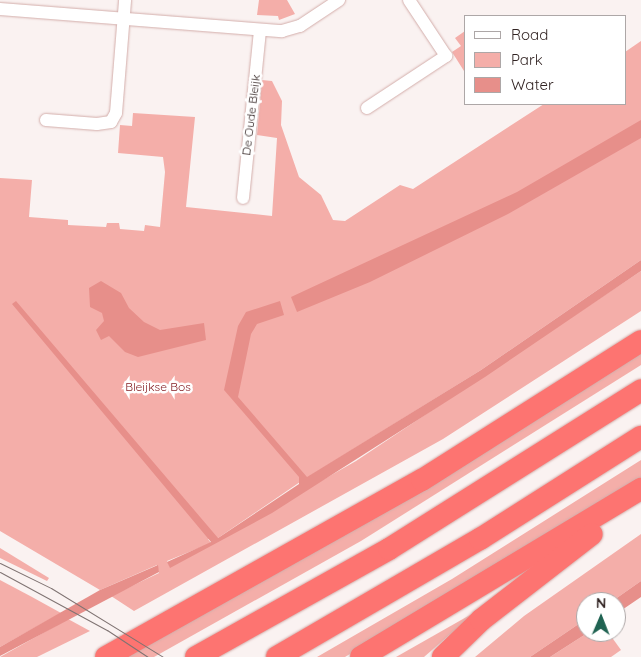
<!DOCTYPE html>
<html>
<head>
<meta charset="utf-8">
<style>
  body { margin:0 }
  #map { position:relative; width:641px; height:657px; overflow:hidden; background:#faf2f1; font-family:Quicksand,sans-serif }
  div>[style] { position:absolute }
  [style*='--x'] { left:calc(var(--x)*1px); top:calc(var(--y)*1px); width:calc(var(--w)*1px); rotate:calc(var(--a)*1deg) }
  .green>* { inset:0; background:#f4aea9 }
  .water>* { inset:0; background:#e78f8a }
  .roads { filter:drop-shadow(0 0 1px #d3adaa) drop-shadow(0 0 1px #d3adaa) }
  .minor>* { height:12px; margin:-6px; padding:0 6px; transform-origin:6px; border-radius:6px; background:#fff }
  .motorway>* { height:22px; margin:-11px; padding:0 11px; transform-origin:11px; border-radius:11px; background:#fd7471 }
  .tram>* { height:1px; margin:-0.5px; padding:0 0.5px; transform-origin:0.5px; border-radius:0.5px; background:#7f7372 }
  span { translate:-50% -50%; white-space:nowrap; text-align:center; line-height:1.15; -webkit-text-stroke:5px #fff; paint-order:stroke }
  .street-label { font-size:12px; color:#322423 }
  .park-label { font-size:12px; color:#851f24 }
  .legend { position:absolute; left:464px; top:15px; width:162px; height:90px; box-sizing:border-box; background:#fff; border:1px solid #ada7a7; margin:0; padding:6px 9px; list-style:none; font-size:15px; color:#322423 }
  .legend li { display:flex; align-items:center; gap:10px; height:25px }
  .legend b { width:25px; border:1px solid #ada7a7 }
  .north { position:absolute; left:576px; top:592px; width:50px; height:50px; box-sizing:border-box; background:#fff; border:1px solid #ada7a7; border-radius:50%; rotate:1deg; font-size:14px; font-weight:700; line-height:20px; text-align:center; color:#322423 }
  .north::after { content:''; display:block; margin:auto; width:18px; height:22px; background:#206352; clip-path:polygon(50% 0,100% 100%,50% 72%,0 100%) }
</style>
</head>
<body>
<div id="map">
  <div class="green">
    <div style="clip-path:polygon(259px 0,287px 0,295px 14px,279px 20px,278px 16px,257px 15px)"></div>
    <div style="clip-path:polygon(465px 31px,465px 71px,464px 71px,452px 52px,461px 46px,455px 38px)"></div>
    <div style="clip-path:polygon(641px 41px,641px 260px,481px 370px,300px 482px,218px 538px,208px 539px,211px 543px,167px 561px,170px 567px,356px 461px,641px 271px,641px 311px,443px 439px,134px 611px,111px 596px,159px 573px,157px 565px,100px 590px,0 531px,0 178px,32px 180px,29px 217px,68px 220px,68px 225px,106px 227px,107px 223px,119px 223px,120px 229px,144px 231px,145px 225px,160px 227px,165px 172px,163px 157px,118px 153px,120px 125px,132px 126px,133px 113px,195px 117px,186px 207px,272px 216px,277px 138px,257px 135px,262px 80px,272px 81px,282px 101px,281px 125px,299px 177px,321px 195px,333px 220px,345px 221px,400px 185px,413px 189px,544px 104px,625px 104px,625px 52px)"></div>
    <div style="clip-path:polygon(641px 351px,641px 365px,361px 541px,154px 657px,124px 657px)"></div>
    <div style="clip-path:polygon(641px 460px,641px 477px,574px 520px,345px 657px,317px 657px,452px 579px)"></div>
    <div style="clip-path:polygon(641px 534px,641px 581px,611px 602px,586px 602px,586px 619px,530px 657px,475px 657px,524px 616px)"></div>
    <div style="clip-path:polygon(0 548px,49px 578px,47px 581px,0 558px)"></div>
    <div style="clip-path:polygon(0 580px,32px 597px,61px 613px,0 647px)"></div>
    <div style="clip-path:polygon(477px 611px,424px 657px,396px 657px)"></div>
    <div style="clip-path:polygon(68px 619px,90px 631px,37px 657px,0 657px)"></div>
    <div style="clip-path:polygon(589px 632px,608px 632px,621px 650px,611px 657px,550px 657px)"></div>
  </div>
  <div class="water">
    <div style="clip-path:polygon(641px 120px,641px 138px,508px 214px,370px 282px,297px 312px,291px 297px,517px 192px)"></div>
    <div style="clip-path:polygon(641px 260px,641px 271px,485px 377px,272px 513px,170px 568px,167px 562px,211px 542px,12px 304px,16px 301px,218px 538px,299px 484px,299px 477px,224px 390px,238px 326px,246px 312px,280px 301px,284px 315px,257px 324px,251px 334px,238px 397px,307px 477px,481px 370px)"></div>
    <div style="clip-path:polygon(101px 281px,121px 293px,129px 308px,144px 322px,160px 330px,204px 323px,206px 340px,138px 357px,125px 352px,109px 336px,101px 340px,96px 330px,104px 321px,102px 313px,90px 307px,89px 288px)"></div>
    <div style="clip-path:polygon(158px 565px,159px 572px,0 656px,0 647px,100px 590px)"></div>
    <div style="clip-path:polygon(641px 581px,641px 597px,616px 614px,616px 602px,611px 602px)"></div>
    <div style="clip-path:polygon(586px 619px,586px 632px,589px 632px,550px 657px,530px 657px)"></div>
  </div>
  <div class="roads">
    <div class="minor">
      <div style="--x:0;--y:9;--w:283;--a:4.5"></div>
      <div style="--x:282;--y:31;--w:19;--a:-16"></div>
      <div style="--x:300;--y:26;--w:47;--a:-33.7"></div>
      <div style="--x:367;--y:108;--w:95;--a:-33.4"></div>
      <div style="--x:446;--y:56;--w:67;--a:-123.5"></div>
      <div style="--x:46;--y:120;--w:51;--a:4.5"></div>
      <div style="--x:97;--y:124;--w:14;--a:-8"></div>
      <div style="--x:111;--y:122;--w:10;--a:-61"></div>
      <div style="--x:116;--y:113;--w:113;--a:-85.4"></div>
      <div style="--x:243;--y:198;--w:167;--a:-84.2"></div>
    </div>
    <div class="motorway">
      <div style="--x:106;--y:657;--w:362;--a:-29.3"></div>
      <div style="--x:422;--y:480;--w:259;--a:-32.4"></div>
      <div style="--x:196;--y:657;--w:221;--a:-29.2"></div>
      <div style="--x:389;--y:549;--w:298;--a:-32.2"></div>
      <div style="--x:277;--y:657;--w:235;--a:-30.2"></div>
      <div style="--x:480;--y:539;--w:191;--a:-32.4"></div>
      <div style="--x:361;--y:657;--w:327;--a:-31"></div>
      <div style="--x:443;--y:657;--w:53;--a:-44.2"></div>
      <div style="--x:481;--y:620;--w:140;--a:-37.8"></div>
    </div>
  </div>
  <div class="tram">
    <div style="--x:0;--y:563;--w:57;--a:26.1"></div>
    <div style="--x:51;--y:588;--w:132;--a:31.6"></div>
    <div style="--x:0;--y:572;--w:122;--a:28.5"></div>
    <div style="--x:107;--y:630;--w:49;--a:33.4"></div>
  </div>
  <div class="street-label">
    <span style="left:251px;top:115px;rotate:-83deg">De Oude Bleijk</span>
  </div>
  <div class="park-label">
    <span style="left:158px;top:387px">Bleijkse Bos</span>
  </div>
  <ul class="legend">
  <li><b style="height:6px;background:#fff"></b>Road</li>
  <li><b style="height:14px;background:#f4aea9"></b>Park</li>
  <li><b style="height:14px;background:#e78f8a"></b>Water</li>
  </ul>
  <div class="north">N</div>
</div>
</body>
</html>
